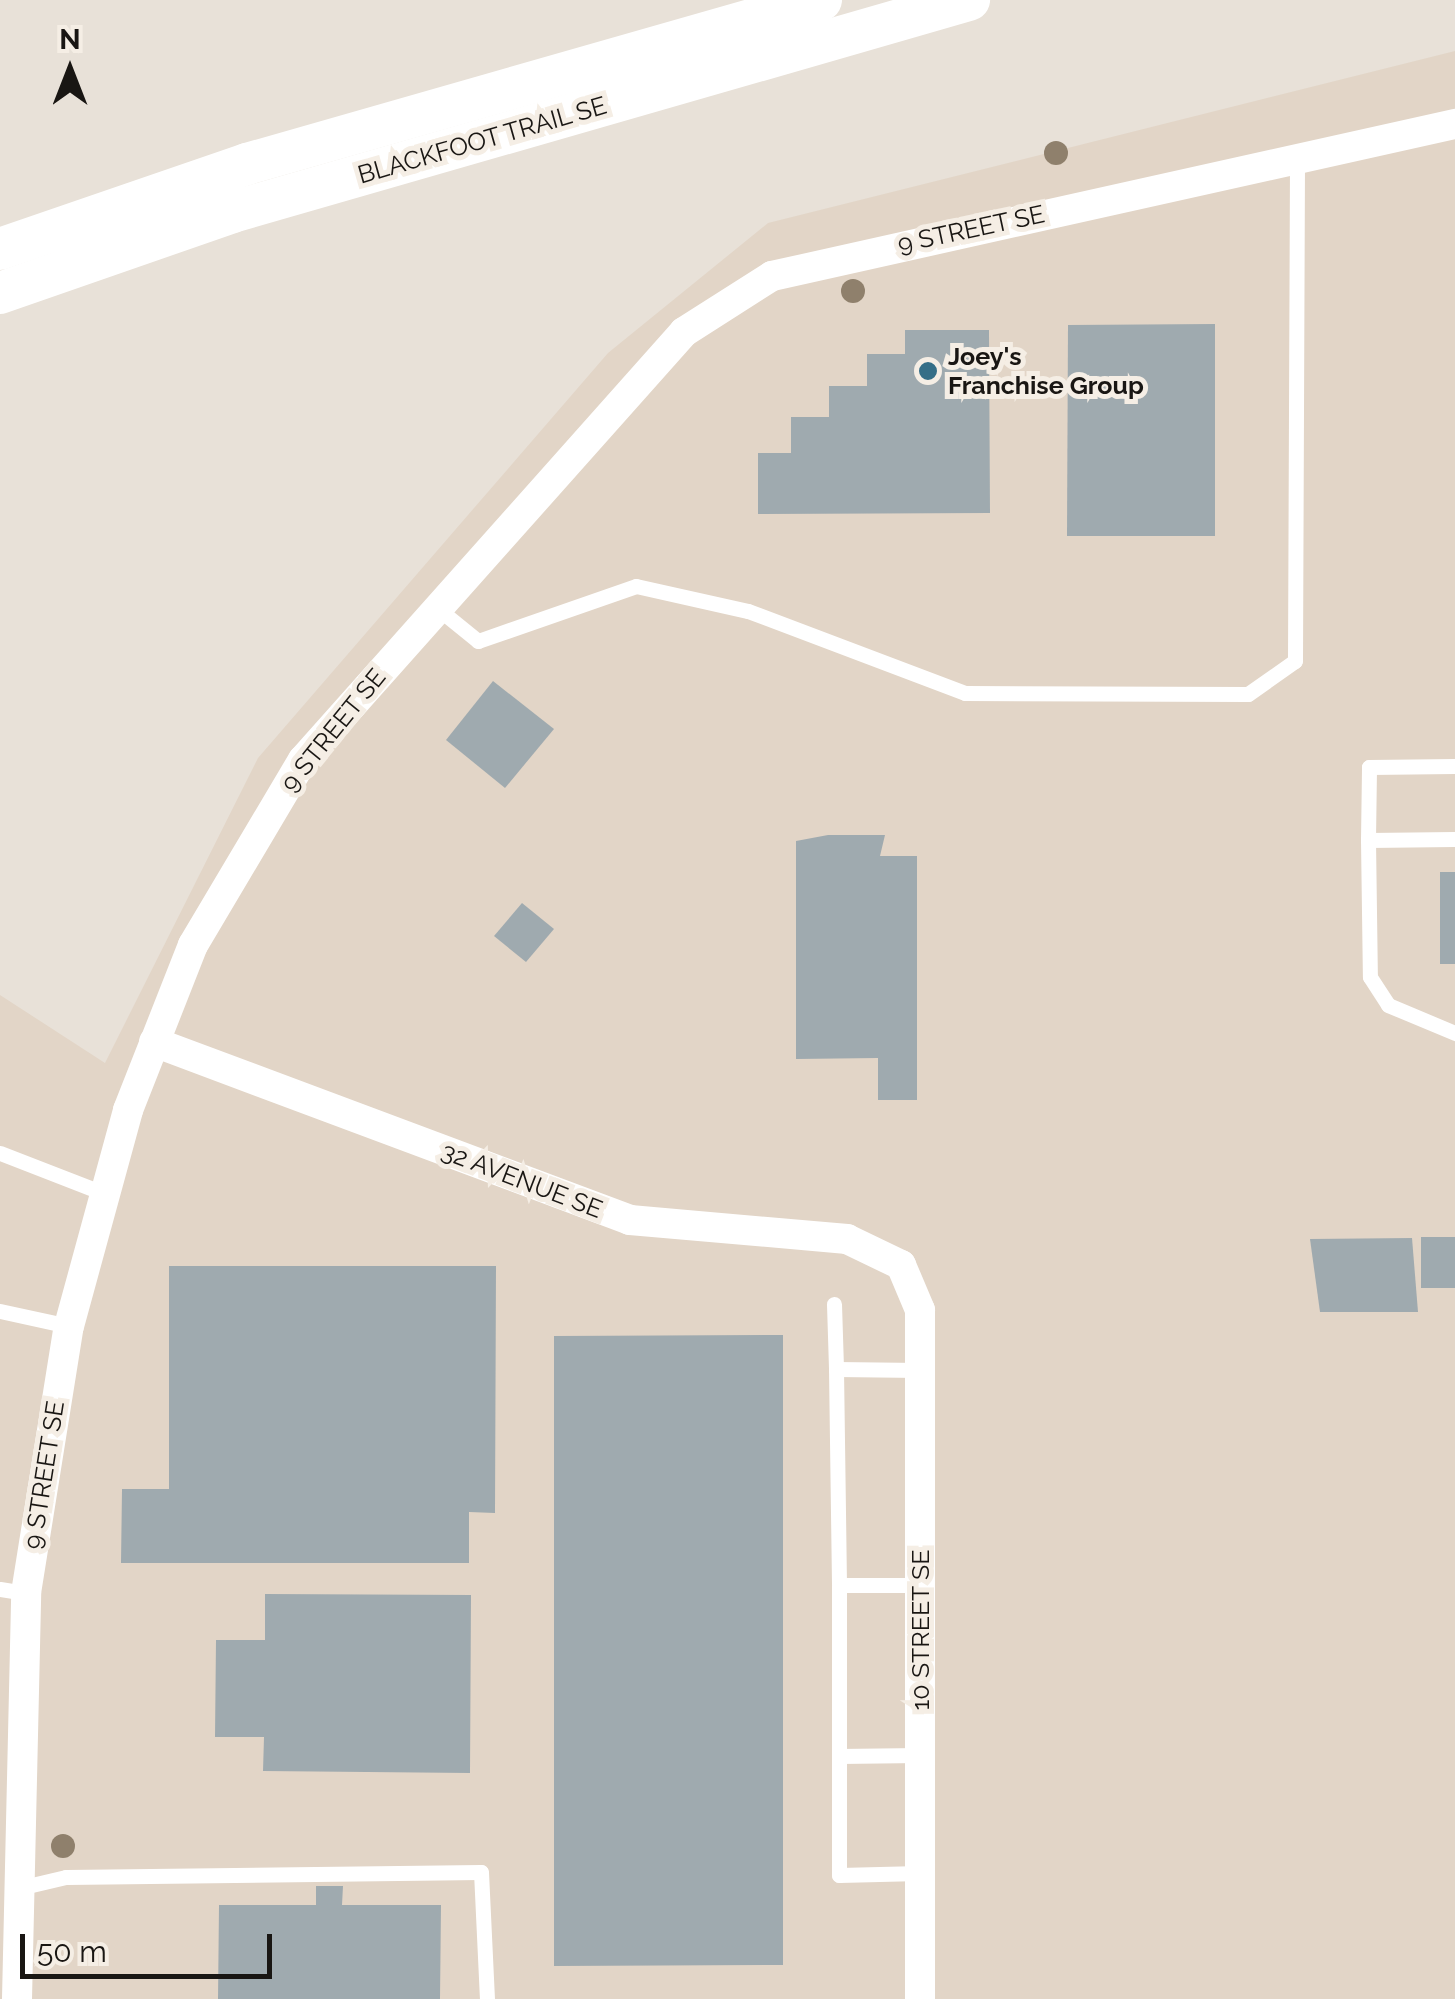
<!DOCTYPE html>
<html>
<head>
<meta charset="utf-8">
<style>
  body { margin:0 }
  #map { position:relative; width:1455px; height:1999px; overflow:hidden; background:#e8e1d8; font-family:Raleway,sans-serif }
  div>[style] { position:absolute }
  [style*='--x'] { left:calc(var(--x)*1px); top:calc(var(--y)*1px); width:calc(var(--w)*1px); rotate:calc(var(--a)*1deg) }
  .built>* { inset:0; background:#e2d5c7 }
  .building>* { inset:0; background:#9faaaf }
  .service>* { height:15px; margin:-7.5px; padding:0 7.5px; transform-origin:7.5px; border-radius:7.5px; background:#fff }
  .minor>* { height:30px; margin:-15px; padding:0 15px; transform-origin:15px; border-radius:15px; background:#fff }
  .secondary>* { height:42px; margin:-21px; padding:0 21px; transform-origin:21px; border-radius:21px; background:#fff }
  .trees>* { width:24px; height:24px; margin:-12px; border-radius:50%; background:#8f806c }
  .dots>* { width:28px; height:28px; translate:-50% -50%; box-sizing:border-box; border:5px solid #f5eee5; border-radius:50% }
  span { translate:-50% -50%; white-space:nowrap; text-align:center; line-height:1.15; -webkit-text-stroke:10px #f5eee5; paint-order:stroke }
  .street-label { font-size:25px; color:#191613 }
  .poi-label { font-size:25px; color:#191613; font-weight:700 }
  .left { translate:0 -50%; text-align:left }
  .north { position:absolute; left:20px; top:20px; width:100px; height:100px; -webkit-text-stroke:8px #f5eee5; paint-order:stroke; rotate:0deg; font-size:28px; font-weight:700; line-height:40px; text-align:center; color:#191613 }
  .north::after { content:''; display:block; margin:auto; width:35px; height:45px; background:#191613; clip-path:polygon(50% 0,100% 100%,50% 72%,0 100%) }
  .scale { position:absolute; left:20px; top:1934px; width:252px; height:45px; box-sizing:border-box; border:5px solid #191613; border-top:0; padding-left:12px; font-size:30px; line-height:35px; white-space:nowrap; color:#191613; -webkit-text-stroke:8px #f5eee5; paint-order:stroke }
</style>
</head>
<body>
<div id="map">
  <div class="built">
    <div style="clip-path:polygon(1455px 51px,1455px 1999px,0 1999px,0 995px,105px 1063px,258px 758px,608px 353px,768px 223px)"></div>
  </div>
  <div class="building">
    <div style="clip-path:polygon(1215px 324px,1215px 536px,1067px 536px,1068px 325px)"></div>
    <div style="clip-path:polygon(905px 330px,989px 330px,990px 513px,758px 514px,758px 453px,791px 453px,791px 417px,829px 417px,829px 386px,867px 386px,867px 354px,905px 354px)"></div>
    <div style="clip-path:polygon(493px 681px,554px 729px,505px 788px,446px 740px)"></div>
    <div style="clip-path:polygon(828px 835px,885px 835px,880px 856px,917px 856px,917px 1100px,878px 1100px,878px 1058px,796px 1059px,796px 841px)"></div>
    <div style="clip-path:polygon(1440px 872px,1455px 872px,1455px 964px,1440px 964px)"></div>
    <div style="clip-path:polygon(522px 903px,554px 929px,526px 962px,494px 936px)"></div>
    <div style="clip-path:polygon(1421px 1237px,1455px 1237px,1455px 1288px,1421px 1288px)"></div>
    <div style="clip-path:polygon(1412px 1238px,1418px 1312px,1320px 1312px,1310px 1239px)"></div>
    <div style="clip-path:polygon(169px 1266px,496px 1266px,495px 1513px,469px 1512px,469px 1563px,121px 1563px,122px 1489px,169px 1489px)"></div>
    <div style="clip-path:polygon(783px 1335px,783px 1965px,554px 1966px,554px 1336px)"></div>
    <div style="clip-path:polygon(265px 1594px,471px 1595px,470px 1773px,263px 1771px,264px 1737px,215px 1737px,216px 1640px,265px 1640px)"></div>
    <div style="clip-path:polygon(316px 1886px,343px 1886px,342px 1905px,441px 1905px,440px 1999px,218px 1999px,219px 1905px,316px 1905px)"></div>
  </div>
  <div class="service">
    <div style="--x:436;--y:607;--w:54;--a:39"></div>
    <div style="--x:478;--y:641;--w:167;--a:-19.2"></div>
    <div style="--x:636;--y:586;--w:115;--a:12.6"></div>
    <div style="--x:748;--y:611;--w:232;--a:20.7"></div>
    <div style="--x:965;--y:693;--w:283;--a:0.2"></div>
    <div style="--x:1248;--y:694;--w:57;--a:-35.1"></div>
    <div style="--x:1295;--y:661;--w:503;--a:-89.77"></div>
    <div style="--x:1455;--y:839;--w:87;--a:179.3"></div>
    <div style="--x:1368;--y:840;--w:137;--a:89.2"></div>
    <div style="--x:1370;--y:977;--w:33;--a:57"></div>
    <div style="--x:1388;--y:1005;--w:73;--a:22.7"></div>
    <div style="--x:1368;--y:840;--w:73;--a:-89.2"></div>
    <div style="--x:1369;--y:767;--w:86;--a:-0.7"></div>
    <div style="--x:0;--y:1153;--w:110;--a:21.2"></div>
    <div style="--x:834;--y:1304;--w:65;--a:88.2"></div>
    <div style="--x:0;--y:1311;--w:71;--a:12.3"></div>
    <div style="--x:920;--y:1370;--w:84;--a:-179.3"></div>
    <div style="--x:836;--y:1369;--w:216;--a:89.2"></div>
    <div style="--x:839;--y:1585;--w:81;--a:0"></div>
    <div style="--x:839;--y:1585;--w:290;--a:90"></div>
    <div style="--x:839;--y:1875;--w:81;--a:-1.4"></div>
    <div style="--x:0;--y:1589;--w:26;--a:9"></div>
    <div style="--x:839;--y:1756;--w:81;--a:-0.7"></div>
    <div style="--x:19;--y:1888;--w:48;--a:-13.2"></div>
    <div style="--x:66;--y:1877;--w:415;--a:-0.7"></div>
    <div style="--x:481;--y:1872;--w:127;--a:87.3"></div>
  </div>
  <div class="minor">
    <div style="--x:154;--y:1042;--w:508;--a:20.5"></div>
    <div style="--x:630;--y:1220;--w:218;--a:5"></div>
    <div style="--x:847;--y:1239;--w:60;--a:25.7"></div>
    <div style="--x:901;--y:1265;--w:49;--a:67.1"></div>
    <div style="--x:920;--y:1310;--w:689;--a:90"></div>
    <div style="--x:17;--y:1999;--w:406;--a:-88.7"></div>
    <div style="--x:26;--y:1593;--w:270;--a:-80.9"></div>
    <div style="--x:69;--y:1326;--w:224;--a:-74.7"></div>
    <div style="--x:128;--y:1110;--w:177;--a:-68.5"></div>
    <div style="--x:193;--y:945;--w:215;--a:-59.3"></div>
    <div style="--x:303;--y:760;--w:573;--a:-48.32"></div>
    <div style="--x:684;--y:332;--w:104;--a:-32.5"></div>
    <div style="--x:772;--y:276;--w:700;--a:-12.55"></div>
  </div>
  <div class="secondary">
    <div style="--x:0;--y:249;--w:261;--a:-19"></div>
    <div style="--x:247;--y:164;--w:597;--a:-15.95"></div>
    <div style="--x:0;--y:293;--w:246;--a:-19.2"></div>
    <div style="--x:232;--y:212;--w:767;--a:-16.05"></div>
  </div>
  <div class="trees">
    <div style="left:1056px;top:153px"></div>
    <div style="left:853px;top:291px"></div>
    <div style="left:63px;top:1846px"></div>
  </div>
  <div class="dots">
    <div style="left:928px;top:371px;background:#356e87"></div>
  </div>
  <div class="street-label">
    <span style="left:482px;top:140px;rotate:-16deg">BLACKFOOT TRAIL SE</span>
    <span style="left:971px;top:229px;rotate:-12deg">9 STREET SE</span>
    <span style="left:333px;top:730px;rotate:-51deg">9 STREET SE</span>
    <span style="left:522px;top:1180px;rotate:21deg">32 AVENUE SE</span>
    <span style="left:44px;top:1475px;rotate:-81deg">9 STREET SE</span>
    <span style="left:920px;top:1630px;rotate:-90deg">10 STREET SE</span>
  </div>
  <div class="poi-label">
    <span class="left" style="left:948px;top:371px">Joey's<br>Franchise Group</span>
  </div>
  <div class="north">N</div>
  <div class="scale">50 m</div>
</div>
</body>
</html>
